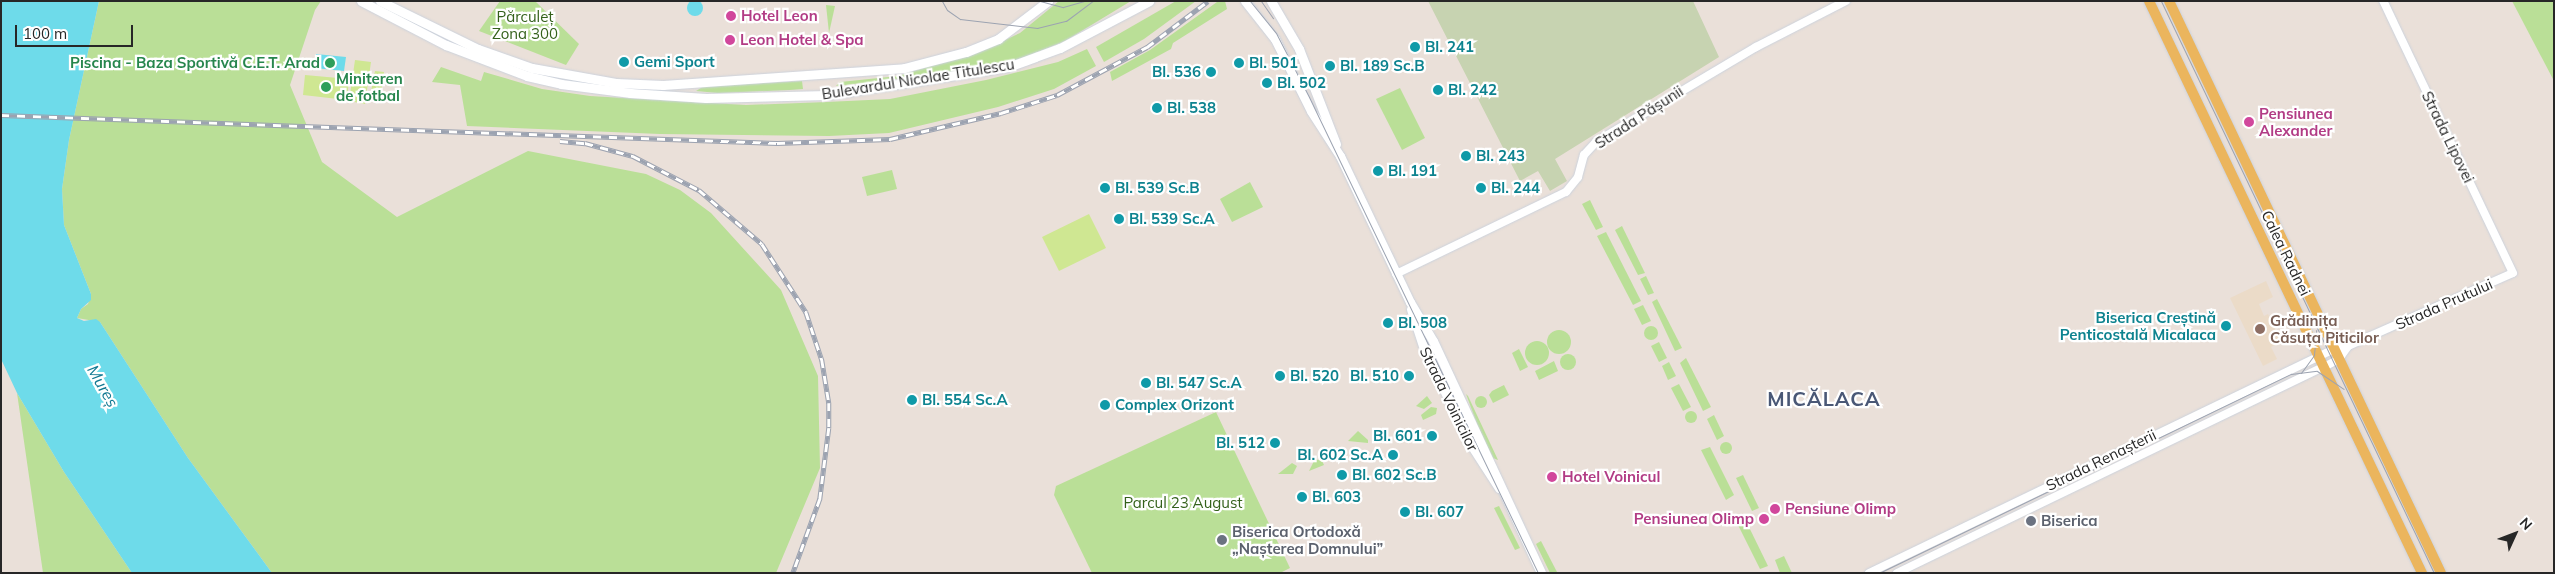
<!DOCTYPE html>
<html>
<head>
<meta charset="utf-8">
<style>
  body { margin:0 }
  #map { position:relative; width:2555px; height:574px; overflow:hidden; background:#eae0d9; font-family:Mulish,sans-serif }
  div>[style] { position:absolute }
  [style*='--x'] { left:calc(var(--x)*1px); top:calc(var(--y)*1px); width:calc(var(--w)*1px); rotate:calc(var(--a)*1deg) }
  .education>* { inset:0; background:#ebdbc8 }
  .green>* { inset:0; background:#badf97 }
  .round { border-radius:50% }
  .cemetery>* { inset:0; background:#c7d3b1 }
  .pitch>* { inset:0; background:#cfe792 }
  .water>* { inset:0; background:#6edbea }
  .roads { filter:drop-shadow(0 0 1px #ccd2dc) drop-shadow(0 0 1px #ccd2dc) }
  .tertiary>* { height:8px; margin:-4px; padding:0 4px; transform-origin:4px; border-radius:4px; background:#fff }
  .secondary>* { height:9px; margin:-4.5px; padding:0 4.5px; transform-origin:4.5px; border-radius:4.5px; background:#fff }
  .primary>* { height:10px; margin:-5px; padding:0 5px; transform-origin:5px; border-radius:5px; background:#ebb55d }
  .tram>* { height:1px; margin:-0.5px; padding:0 0.5px; transform-origin:0.5px; border-radius:0.5px; background:#9ca3b1 }
  .rail>* { height:4.5px; margin-top:-2.25px; transform-origin:0; background:repeating-linear-gradient(90deg,#fff 0 8px,#9ca3b1 0 16px); box-sizing:border-box; border-block:1px solid #9ca3b1 }
  .dots>* { width:14px; height:14px; translate:-50% -50%; box-sizing:border-box; border:2px solid #fff; border-radius:50% }
  span { translate:-50% -50%; white-space:nowrap; text-align:center; line-height:1.15; -webkit-text-stroke:4.5px #fff; paint-order:stroke }
  .park-label { font-size:15px; color:#34611b }
  .hotel-label { font-size:15px; color:#b23c85; font-weight:700 }
  .left { translate:0 -50%; text-align:left }
  .right { translate:-100% -50%; text-align:right }
  .culture-label { font-size:15px; color:#0d838f; font-weight:700 }
  .leisure-label { font-size:15px; color:#27864d; font-weight:700 }
  .street-label { font-size:15px; color:#272727 }
  .education-label { font-size:15px; color:#785e54; font-weight:700 }
  .worship-label { font-size:15px; color:#5b616d; font-weight:700 }
  .water-label { font-size:16px; color:#117892; font-style:italic }
  .district-label { font-size:20px; color:#4a5876; font-weight:700; letter-spacing:1px }
  .frame { position:absolute; inset:0; border:2px solid #272727; pointer-events:none }
  .north { position:absolute; left:2490px; top:509px; width:50px; height:50px; -webkit-text-stroke:4px #fff; paint-order:stroke; rotate:47deg; font-size:14px; font-weight:700; line-height:20px; text-align:center; color:#272727 }
  .north::after { content:''; display:block; margin:auto; width:18px; height:22px; background:#272727; clip-path:polygon(50% 0,100% 100%,50% 72%,0 100%) }
  .scale { position:absolute; left:15px; top:25px; width:118px; height:22px; box-sizing:border-box; border:2px solid #272727; border-top:0; padding-left:6px; font-size:15px; line-height:18px; white-space:nowrap; color:#272727; -webkit-text-stroke:4px #fff; paint-order:stroke }
</style>
</head>
<body>
<div id="map">
  <div class="education">
    <div style="clip-path:polygon(2266px 281px,2273px 297px,2259px 304px,2264px 316px,2268px 314px,2281px 342px,2271px 347px,2277px 359px,2263px 366px,2230px 298px)"></div>
  </div>
  <div class="green">
    <div style="clip-path:polygon(99px 1px,321px 1px,315px 10px,290px 85px,322px 162px,397px 217px,528px 151px,646px 174px,680px 190px,711px 213px,781px 290px,818px 376px,820px 468px,776px 573px,272px 573px,188px 458px,100px 322px,77px 318px,81px 309px,88px 304px,91px 294px,64px 225px,62px 189px,69px 140px)"></div>
    <div style="clip-path:polygon(500px 1px,535px 1px,579px 44px,566px 65px,479px 31px)"></div>
    <div style="clip-path:polygon(1059px 1px,1131px 1px,1065px 41px,1021px 59px,942px 74px,836px 86px,840px 82px,898px 76px,983px 50px,1020px 33px)"></div>
    <div style="clip-path:polygon(1176px 1px,1196px 1px,1144px 39px,1104px 62px,1096px 47px)"></div>
    <div style="clip-path:polygon(1225px 1px,1227px 9px,1173px 43px,1171px 49px,1112px 81px,1110px 72px,1150px 50px,1217px 2px)"></div>
    <div style="clip-path:polygon(2512px 1px,2554px 1px,2554px 81px)"></div>
    <div style="clip-path:polygon(826px 5px,835px 6px,829px 33px)"></div>
    <div style="clip-path:polygon(1087px 49px,1096px 66px,1054px 89px,998px 107px,889px 133px,829px 136px,660px 134px,467px 126px,460px 85px,432px 82px,441px 67px,481px 81px,484px 72px,542px 89px,590px 96px,746px 105px,826px 102px,890px 99px,986px 80px,1058px 62px)"></div>
    <div style="clip-path:polygon(802px 81px,803px 89px,790px 90px,718px 93px,696px 91px,704px 86px)"></div>
    <div style="clip-path:polygon(1400px 88px,1425px 138px,1402px 150px,1376px 99px)"></div>
    <div style="clip-path:polygon(892px 170px,897px 189px,867px 196px,862px 177px)"></div>
    <div style="clip-path:polygon(1250px 182px,1263px 207px,1232px 222px,1220px 199px)"></div>
    <div style="clip-path:polygon(1590px 200px,1603px 227px,1596px 230px,1582px 204px)"></div>
    <div style="clip-path:polygon(1622px 226px,1645px 273px,1638px 275px,1615px 230px)"></div>
    <div style="clip-path:polygon(1606px 232px,1641px 301px,1633px 305px,1597px 236px)"></div>
    <div style="clip-path:polygon(1646px 276px,1654px 293px,1648px 295px,1640px 279px)"></div>
    <div style="clip-path:polygon(1657px 299px,1682px 348px,1675px 351px,1652px 302px)"></div>
    <div style="clip-path:polygon(1643px 305px,1651px 321px,1642px 325px,1634px 309px)"></div>
    <div class="round" style="left:1644px;top:326px;width:14px;height:14px"></div>
    <div class="round" style="left:1547px;top:330px;width:24px;height:24px"></div>
    <div class="round" style="left:1525px;top:341px;width:24px;height:24px"></div>
    <div style="clip-path:polygon(1659px 342px,1667px 358px,1659px 362px,1651px 346px)"></div>
    <div style="clip-path:polygon(1519px 349px,1528px 367px,1520px 371px,1512px 353px)"></div>
    <div class="round" style="left:1560px;top:354px;width:16px;height:16px"></div>
    <div style="clip-path:polygon(1686px 358px,1711px 407px,1703px 411px,1680px 363px)"></div>
    <div style="clip-path:polygon(1554px 361px,1558px 371px,1539px 380px,1535px 371px)"></div>
    <div style="clip-path:polygon(1669px 362px,1676px 376px,1668px 380px,1662px 366px)"></div>
    <div style="clip-path:polygon(1679px 384px,1691px 407px,1683px 411px,1671px 388px)"></div>
    <div style="clip-path:polygon(1504px 385px,1509px 395px,1493px 403px,1489px 395px,1492px 391px)"></div>
    <div style="clip-path:polygon(17px 393px,64px 472px,132px 573px,43px 573px)"></div>
    <div style="clip-path:polygon(1466px 394px,1468px 396px,1498px 460px,1493px 458px,1477px 424px)"></div>
    <div class="round" style="left:1475px;top:396px;width:12px;height:12px"></div>
    <div style="clip-path:polygon(1427px 396px,1432px 403px,1424px 409px,1416px 406px)"></div>
    <div style="clip-path:polygon(1431px 407px,1437px 408px,1436px 414px,1423px 420px,1421px 415px)"></div>
    <div class="round" style="left:1685px;top:411px;width:12px;height:12px"></div>
    <div style="clip-path:polygon(1216px 412px,1290px 568px,1280px 573px,1092px 573px,1054px 495px,1056px 486px)"></div>
    <div style="clip-path:polygon(1714px 415px,1724px 436px,1717px 440px,1707px 419px)"></div>
    <div style="clip-path:polygon(1358px 431px,1368px 440px,1368px 443px,1348px 441px)"></div>
    <div class="round" style="left:1720px;top:442px;width:12px;height:12px"></div>
    <div style="clip-path:polygon(1710px 447px,1734px 495px,1726px 500px,1701px 450px)"></div>
    <div style="clip-path:polygon(1315px 459px,1322px 461px,1324px 465px,1309px 471px)"></div>
    <div style="clip-path:polygon(1292px 463px,1297px 466px,1293px 474px,1278px 474px)"></div>
    <div style="clip-path:polygon(1743px 475px,1759px 508px,1752px 511px,1736px 478px)"></div>
    <div style="clip-path:polygon(1499px 506px,1520px 548px,1515px 550px,1494px 508px)"></div>
    <div style="clip-path:polygon(1746px 521px,1768px 566px,1760px 569px,1738px 525px)"></div>
    <div style="clip-path:polygon(1541px 541px,1557px 572px,1555px 573px,1550px 573px,1536px 544px)"></div>
    <div style="clip-path:polygon(1784px 556px,1792px 573px,1780px 573px,1775px 560px)"></div>
  </div>
  <div class="cemetery">
    <div style="clip-path:polygon(1428px 1px,1693px 1px,1719px 57px,1555px 159px,1567px 181px,1550px 191px,1538px 171px,1520px 181px)"></div>
  </div>
  <div class="pitch">
    <div style="clip-path:polygon(355px 60px,371px 62px,365px 104px,349px 101px)"></div>
    <div style="clip-path:polygon(375px 71px,384px 72px,381px 93px,371px 92px)"></div>
    <div style="clip-path:polygon(305px 75px,349px 79px,347px 100px,303px 95px)"></div>
    <div style="clip-path:polygon(1089px 214px,1106px 248px,1059px 271px,1042px 237px)"></div>
  </div>
  <div class="water">
    <div class="round" style="left:687px;top:0;width:16px;height:16px"></div>
    <div style="clip-path:polygon(1px 1px,99px 1px,69px 140px,62px 189px,64px 225px,91px 294px,91px 300px,81px 309px,77px 318px,84px 321px,96px 319px,100px 322px,188px 458px,272px 573px,132px 573px,64px 472px,17px 393px,1px 359px)"></div>
    <div style="clip-path:polygon(316px 54px,346px 57px,344px 71px,315px 68px)"></div>
  </div>
  <div class="roads">
    <div class="tertiary">
      <div style="--x:1396;--y:274;--w:189;--a:-25.8"></div>
      <div style="--x:1566;--y:192;--w:19;--a:-51"></div>
      <div style="--x:1578;--y:177;--w:23;--a:-75"></div>
      <div style="--x:1584;--y:155;--w:18;--a:-47"></div>
      <div style="--x:1596;--y:142;--w:186;--a:-30.7"></div>
      <div style="--x:1756;--y:47;--w:101;--a:-27.1"></div>
      <div style="--x:1869;--y:573;--w:516;--a:-25.72"></div>
      <div style="--x:2334;--y:349;--w:14;--a:-12"></div>
      <div style="--x:2348;--y:346;--w:180;--a:-23.9"></div>
      <div style="--x:2513;--y:273;--w:301;--a:-115.5"></div>
      <div style="--x:1897;--y:573;--w:474;--a:-25.8"></div>
      <div style="--x:2324;--y:367;--w:17;--a:-28"></div>
      <div style="--x:2339;--y:359;--w:16;--a:-55"></div>
    </div>
    <div class="secondary">
      <div style="--x:361;--y:1;--w:96;--a:27.4"></div>
      <div style="--x:446;--y:45;--w:87;--a:20.9"></div>
      <div style="--x:527;--y:76;--w:35;--a:13"></div>
      <div style="--x:561;--y:84;--w:70;--a:7.4"></div>
      <div style="--x:630;--y:93;--w:76;--a:3.8"></div>
      <div style="--x:706;--y:98;--w:121;--a:-1.4"></div>
      <div style="--x:827;--y:95;--w:183;--a:-8.8"></div>
      <div style="--x:1008;--y:67;--w:55;--a:-20.1"></div>
      <div style="--x:1060;--y:48;--w:101;--a:-27.8"></div>
      <div style="--x:380;--y:1;--w:109;--a:26.1"></div>
      <div style="--x:478;--y:49;--w:57;--a:19.4"></div>
      <div style="--x:532;--y:68;--w:85;--a:10.1"></div>
      <div style="--x:616;--y:83;--w:47;--a:2.4"></div>
      <div style="--x:663;--y:85;--w:242;--a:-4"></div>
      <div style="--x:904;--y:68;--w:64;--a:-14.5"></div>
      <div style="--x:966;--y:52;--w:35;--a:-22"></div>
      <div style="--x:998;--y:39;--w:63;--a:-37.2"></div>
      <div style="--x:1245;--y:1;--w:48;--a:51.7"></div>
      <div style="--x:1275;--y:39;--w:80;--a:63.4"></div>
      <div style="--x:1311;--y:111;--w:54;--a:57.2"></div>
      <div style="--x:1340;--y:156;--w:162;--a:64.4"></div>
      <div style="--x:1410;--y:302;--w:45;--a:59.5"></div>
      <div style="--x:1433;--y:341;--w:256;--a:65"></div>
      <div style="--x:1271;--y:1;--w:56;--a:59.7"></div>
      <div style="--x:1299;--y:49;--w:102;--a:68.7"></div>
      <div style="--x:1411;--y:309;--w:38;--a:72"></div>
      <div style="--x:1423;--y:345;--w:102;--a:64.9"></div>
      <div style="--x:1466;--y:437;--w:61;--a:57.1"></div>
    </div>
    <div class="primary">
      <div style="--x:2149;--y:1;--w:634;--a:64.49"></div>
      <div style="--x:2169;--y:1;--w:633;--a:64.57"></div>
    </div>
  </div>
  <div class="tram">
    <div style="--x:942;--y:1;--w:10;--a:61"></div>
    <div style="--x:947;--y:10;--w:16;--a:35"></div>
    <div style="--x:960;--y:19;--w:78;--a:6.7"></div>
    <div style="--x:1037;--y:28;--w:30;--a:-14"></div>
    <div style="--x:1066;--y:21;--w:34;--a:-37"></div>
    <div style="--x:1040;--y:1;--w:24;--a:15"></div>
    <div style="--x:1063;--y:7;--w:22;--a:-16"></div>
    <div style="--x:1250;--y:1;--w:41;--a:50.9"></div>
    <div style="--x:1276;--y:33;--w:72;--a:62.7"></div>
    <div style="--x:1309;--y:97;--w:528;--a:64.31"></div>
    <div style="--x:1261;--y:1;--w:21;--a:55"></div>
    <div style="--x:2161;--y:1;--w:634;--a:64.49"></div>
    <div style="--x:2301;--y:373;--w:22;--a:-54"></div>
    <div style="--x:2314;--y:355;--w:25;--a:-85"></div>
    <div style="--x:1879;--y:573;--w:458;--a:-25.8"></div>
    <div style="--x:2291;--y:374;--w:26;--a:-7"></div>
    <div style="--x:2317;--y:371;--w:32;--a:34"></div>
  </div>
  <div class="rail">
    <div style="--x:1;--y:115;--w:777;--a:2.07"></div>
    <div style="--x:777;--y:143;--w:113;--a:-2"></div>
    <div style="--x:890;--y:139;--w:114;--a:-13.2"></div>
    <div style="--x:1001;--y:113;--w:59;--a:-17.8"></div>
    <div style="--x:1057;--y:95;--w:102;--a:-28.1"></div>
    <div style="--x:1147;--y:47;--w:76;--a:-37"></div>
    <div style="--x:560;--y:141;--w:25;--a:5"></div>
    <div style="--x:585;--y:143;--w:50;--a:15.2"></div>
    <div style="--x:633;--y:156;--w:74;--a:27.3"></div>
    <div style="--x:699;--y:190;--w:83;--a:40.6"></div>
    <div style="--x:762;--y:244;--w:81;--a:57.1"></div>
    <div style="--x:806;--y:312;--w:51;--a:71.6"></div>
    <div style="--x:822;--y:360;--w:44;--a:80.8"></div>
    <div style="--x:829;--y:403;--w:25;--a:90"></div>
    <div style="--x:829;--y:428;--w:72;--a:97.2"></div>
    <div style="--x:820;--y:499;--w:79;--a:110"></div>
  </div>
  <div class="dots">
    <div style="left:731px;top:16px;background:#d1479c"></div>
    <div style="left:730px;top:40px;background:#d1479c"></div>
    <div style="left:1415px;top:47px;background:#0f9aa8"></div>
    <div style="left:624px;top:62px;background:#0f9aa8"></div>
    <div style="left:330px;top:63px;background:#2e9e5b"></div>
    <div style="left:1239px;top:63px;background:#0f9aa8"></div>
    <div style="left:1330px;top:66px;background:#0f9aa8"></div>
    <div style="left:1211px;top:72px;background:#0f9aa8"></div>
    <div style="left:1267px;top:83px;background:#0f9aa8"></div>
    <div style="left:326px;top:87px;background:#2e9e5b"></div>
    <div style="left:1438px;top:90px;background:#0f9aa8"></div>
    <div style="left:1157px;top:108px;background:#0f9aa8"></div>
    <div style="left:2249px;top:122px;background:#d1479c"></div>
    <div style="left:1466px;top:156px;background:#0f9aa8"></div>
    <div style="left:1378px;top:171px;background:#0f9aa8"></div>
    <div style="left:1105px;top:188px;background:#0f9aa8"></div>
    <div style="left:1481px;top:188px;background:#0f9aa8"></div>
    <div style="left:1119px;top:219px;background:#0f9aa8"></div>
    <div style="left:1388px;top:323px;background:#0f9aa8"></div>
    <div style="left:2226px;top:326px;background:#0f9aa8"></div>
    <div style="left:2260px;top:329px;background:#8d6e63"></div>
    <div style="left:1280px;top:376px;background:#0f9aa8"></div>
    <div style="left:1409px;top:376px;background:#0f9aa8"></div>
    <div style="left:1146px;top:383px;background:#0f9aa8"></div>
    <div style="left:912px;top:400px;background:#0f9aa8"></div>
    <div style="left:1105px;top:405px;background:#0f9aa8"></div>
    <div style="left:1432px;top:436px;background:#0f9aa8"></div>
    <div style="left:1275px;top:443px;background:#0f9aa8"></div>
    <div style="left:1393px;top:455px;background:#0f9aa8"></div>
    <div style="left:1342px;top:475px;background:#0f9aa8"></div>
    <div style="left:1552px;top:477px;background:#d1479c"></div>
    <div style="left:1302px;top:497px;background:#0f9aa8"></div>
    <div style="left:1775px;top:509px;background:#d1479c"></div>
    <div style="left:1405px;top:512px;background:#0f9aa8"></div>
    <div style="left:1764px;top:519px;background:#d1479c"></div>
    <div style="left:2031px;top:521px;background:#6b7280"></div>
    <div style="left:1222px;top:540px;background:#6b7280"></div>
  </div>
  <div class="park-label">
    <span style="left:525px;top:25px">Părculeț<br>Zona 300</span>
    <span style="left:1183px;top:503px">Parcul 23 August</span>
  </div>
  <div class="hotel-label">
    <span class="left" style="left:741px;top:16px">Hotel Leon</span>
    <span class="left" style="left:740px;top:40px">Leon Hotel &amp; Spa</span>
    <span class="left" style="left:2259px;top:122px">Pensiunea<br>Alexander</span>
    <span class="left" style="left:1562px;top:477px">Hotel Voinicul</span>
    <span class="left" style="left:1785px;top:509px">Pensiune Olimp</span>
    <span class="right" style="left:1754px;top:519px">Pensiunea Olimp</span>
  </div>
  <div class="culture-label">
    <span class="left" style="left:1425px;top:47px">Bl. 241</span>
    <span class="left" style="left:634px;top:62px">Gemi Sport</span>
    <span class="left" style="left:1249px;top:63px">Bl. 501</span>
    <span class="left" style="left:1340px;top:66px">Bl. 189 Sc.B</span>
    <span class="right" style="left:1201px;top:72px">Bl. 536</span>
    <span class="left" style="left:1277px;top:83px">Bl. 502</span>
    <span class="left" style="left:1448px;top:90px">Bl. 242</span>
    <span class="left" style="left:1167px;top:108px">Bl. 538</span>
    <span class="left" style="left:1476px;top:156px">Bl. 243</span>
    <span class="left" style="left:1388px;top:171px">Bl. 191</span>
    <span class="left" style="left:1115px;top:188px">Bl. 539 Sc.B</span>
    <span class="left" style="left:1491px;top:188px">Bl. 244</span>
    <span class="left" style="left:1129px;top:219px">Bl. 539 Sc.A</span>
    <span class="right" style="left:2216px;top:326px">Biserica Creștină<br>Penticostală Micalaca</span>
    <span class="left" style="left:1398px;top:323px">Bl. 508</span>
    <span class="left" style="left:1290px;top:376px">Bl. 520</span>
    <span class="right" style="left:1399px;top:376px">Bl. 510</span>
    <span class="left" style="left:1156px;top:383px">Bl. 547 Sc.A</span>
    <span class="left" style="left:922px;top:400px">Bl. 554 Sc.A</span>
    <span class="left" style="left:1115px;top:405px">Complex Orizont</span>
    <span class="right" style="left:1422px;top:436px">Bl. 601</span>
    <span class="right" style="left:1265px;top:443px">Bl. 512</span>
    <span class="right" style="left:1383px;top:455px">Bl. 602 Sc.A</span>
    <span class="left" style="left:1352px;top:475px">Bl. 602 Sc.B</span>
    <span class="left" style="left:1312px;top:497px">Bl. 603</span>
    <span class="left" style="left:1415px;top:512px">Bl. 607</span>
  </div>
  <div class="leisure-label">
    <span class="right" style="left:320px;top:63px">Piscina - Baza Sportivă C.E.T. Arad</span>
    <span class="left" style="left:336px;top:87px">Miniteren<br>de fotbal</span>
  </div>
  <div class="street-label">
    <span style="left:918px;top:79px;rotate:-9deg">Bulevardul Nicolae Titulescu</span>
    <span style="left:1639px;top:117px;rotate:-33deg">Strada Pășunii</span>
    <span style="left:2448px;top:137px;rotate:64deg">Strada Lipovei</span>
    <span style="left:2286px;top:253px;rotate:64deg">Calea Radnei</span>
    <span style="left:2444px;top:304px;rotate:-24deg">Strada Prutului</span>
    <span style="left:1449px;top:399px;rotate:64deg">Strada Voinicilor</span>
    <span style="left:2101px;top:460px;rotate:-26deg">Strada Renașterii</span>
  </div>
  <div class="education-label">
    <span class="left" style="left:2270px;top:329px">Grădinița<br>Căsuța Piticilor</span>
  </div>
  <div class="worship-label">
    <span class="left" style="left:2041px;top:521px">Biserica</span>
    <span class="left" style="left:1232px;top:540px">Biserica Ortodoxă<br>„Nașterea Domnului”</span>
  </div>
  <div class="water-label">
    <span style="left:103px;top:386px;rotate:60deg">Mureș</span>
  </div>
  <div class="district-label">
    <span style="left:1824px;top:398px">MICĂLACA</span>
  </div>
  <div class="frame"></div>
  <div class="north">N</div>
  <div class="scale">100 m</div>
</div>
</body>
</html>
